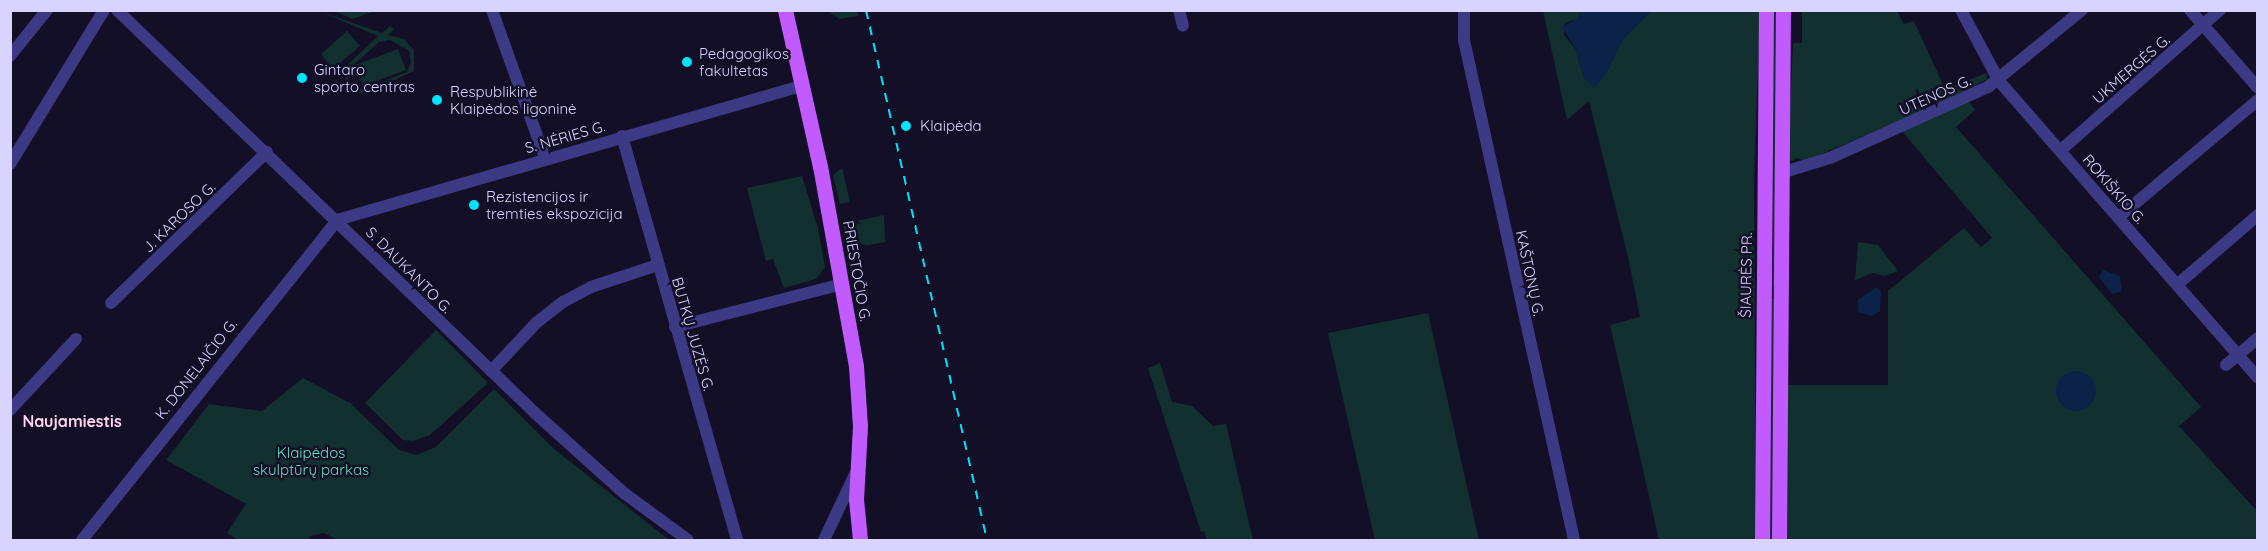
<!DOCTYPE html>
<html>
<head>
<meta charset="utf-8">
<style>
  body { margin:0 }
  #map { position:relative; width:2268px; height:551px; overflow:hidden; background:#130f26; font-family:Quicksand,sans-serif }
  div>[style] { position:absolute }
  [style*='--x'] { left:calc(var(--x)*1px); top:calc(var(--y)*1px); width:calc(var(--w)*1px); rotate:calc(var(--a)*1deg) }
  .green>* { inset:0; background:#12302f }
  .water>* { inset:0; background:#0c2248 }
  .round { border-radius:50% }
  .minor>* { height:12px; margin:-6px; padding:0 6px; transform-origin:6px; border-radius:6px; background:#3d3a85 }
  .major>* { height:15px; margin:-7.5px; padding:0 7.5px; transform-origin:7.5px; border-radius:7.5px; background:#c25bff }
  .rail>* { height:2px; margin-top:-1px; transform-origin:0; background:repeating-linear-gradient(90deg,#00e5ff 0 9px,transparent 0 17px) }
  .dots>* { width:16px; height:16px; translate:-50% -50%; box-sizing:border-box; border:3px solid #130f26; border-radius:50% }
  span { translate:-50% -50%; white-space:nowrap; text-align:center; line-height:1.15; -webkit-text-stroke:5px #130f26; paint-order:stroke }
  .poi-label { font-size:15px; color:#d9d4ff }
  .left { translate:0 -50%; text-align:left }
  .street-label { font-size:15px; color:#d9d4ff }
  .park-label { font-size:15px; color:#5fe0c0 }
  .neighbourhood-label { font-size:16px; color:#ffd6f0; font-weight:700 }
  .frame { position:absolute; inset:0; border:12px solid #d9d4ff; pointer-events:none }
</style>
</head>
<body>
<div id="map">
  <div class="green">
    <div style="clip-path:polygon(1777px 10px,1775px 285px,1773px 286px,1771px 11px)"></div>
    <div style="clip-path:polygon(evenodd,319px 11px,382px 33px,390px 26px,394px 29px,388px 35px,404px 39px,414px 50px,414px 71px,364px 94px,348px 90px,343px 69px,378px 36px,319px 11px,390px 40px,409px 51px,411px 62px,407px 72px,364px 89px,350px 86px,347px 76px,350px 68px,379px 42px,390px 40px)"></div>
    <div style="clip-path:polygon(335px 11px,375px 11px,352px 19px)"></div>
    <div style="clip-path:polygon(828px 11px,857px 11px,859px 16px,839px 19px)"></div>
    <div style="clip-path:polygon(1543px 11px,1581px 11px,1577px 19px,1565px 23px,1564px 35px,1576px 50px,1584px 79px,1606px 74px,1623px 39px,1651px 11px,1760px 11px,1754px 179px,1756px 540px,1659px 540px,1610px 325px,1640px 317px,1628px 257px,1589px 101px,1567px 120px)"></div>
    <div style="clip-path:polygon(1802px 11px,1897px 11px,1904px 24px,1914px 21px,1945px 89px,1987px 73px,1987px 79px,1937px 105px,1926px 95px,1921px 97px,1924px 108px,1918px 113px,1805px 161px,1798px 158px,1791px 161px,1788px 157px,1793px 43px,1802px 43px)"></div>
    <div style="clip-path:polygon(347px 31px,360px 46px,333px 69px,321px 54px)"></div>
    <div style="clip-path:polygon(398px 49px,406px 70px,363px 86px,355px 65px)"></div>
    <div style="clip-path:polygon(1969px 101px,1975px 110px,1956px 127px,2201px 407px,2179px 426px,2257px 511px,2257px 540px,1785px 540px,1786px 385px,1888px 385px,1888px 291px,1964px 228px,1981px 247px,1992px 238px,1902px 131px)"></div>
    <div style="clip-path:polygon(842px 168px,850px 202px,840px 204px,833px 175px)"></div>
    <div style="clip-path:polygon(802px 176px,818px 228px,825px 267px,816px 279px,784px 288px,773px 259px,766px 261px,747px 188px)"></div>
    <div style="clip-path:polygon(884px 215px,885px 242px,848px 249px,843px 224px)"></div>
    <div style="clip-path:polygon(1858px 242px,1878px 245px,1898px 271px,1885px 276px,1873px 273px,1855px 280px)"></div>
    <div style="clip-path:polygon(1768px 299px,1775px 299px,1774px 540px,1767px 540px)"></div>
    <div style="clip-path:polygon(1428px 313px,1479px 540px,1375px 540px,1328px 333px)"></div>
    <div style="clip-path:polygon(436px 330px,488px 383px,430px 435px,413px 441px,403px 440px,365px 403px)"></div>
    <div style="clip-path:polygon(1160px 363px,1172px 402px,1192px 406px,1213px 426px,1226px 424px,1253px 540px,1207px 540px,1204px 531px,1201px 532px,1148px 368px)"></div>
    <div style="clip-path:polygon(303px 378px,350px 403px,399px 450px,416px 455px,436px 447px,494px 389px,553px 448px,669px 540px,338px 540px,324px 533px,307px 537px,313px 540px,238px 540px,227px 533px,246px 504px,166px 460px,209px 404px,262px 411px)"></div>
  </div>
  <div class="water">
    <div style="clip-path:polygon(1581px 11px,1651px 11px,1623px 39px,1606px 74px,1594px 88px,1584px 78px,1576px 50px,1562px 27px,1577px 19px)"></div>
    <div style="clip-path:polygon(2103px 270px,2120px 276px,2122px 291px,2112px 294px,2099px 277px)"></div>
    <div style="clip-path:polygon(1876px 287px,1881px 291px,1880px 311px,1872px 316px,1858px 312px,1858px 300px)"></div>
    <div class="round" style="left:2056px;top:371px;width:40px;height:40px"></div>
  </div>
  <div class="minor">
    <div style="--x:117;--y:10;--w:581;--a:43.95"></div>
    <div style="--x:535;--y:413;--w:120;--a:42"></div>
    <div style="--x:624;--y:493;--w:79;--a:36.3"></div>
    <div style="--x:492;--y:10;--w:157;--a:70.3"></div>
    <div style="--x:1179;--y:10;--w:16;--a:76"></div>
    <div style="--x:1464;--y:10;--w:30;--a:90"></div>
    <div style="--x:1464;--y:40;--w:512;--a:77.59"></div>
    <div style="--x:1961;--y:10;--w:81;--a:61.8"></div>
    <div style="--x:1999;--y:81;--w:394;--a:48.9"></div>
    <div style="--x:2190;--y:10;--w:103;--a:48.9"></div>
    <div style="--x:10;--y:56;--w:59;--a:-51.2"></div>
    <div style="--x:622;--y:136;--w:420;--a:74.1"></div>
    <div style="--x:2061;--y:150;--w:212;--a:-41.4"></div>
    <div style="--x:10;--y:164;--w:180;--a:-58.6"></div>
    <div style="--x:1781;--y:173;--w:51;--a:-17"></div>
    <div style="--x:1830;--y:158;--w:173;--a:-24.2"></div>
    <div style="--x:1988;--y:87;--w:122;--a:-39.3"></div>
    <div style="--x:2119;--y:217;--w:182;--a:-40.1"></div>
    <div style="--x:2178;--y:284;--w:106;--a:-40.8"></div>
    <div style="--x:111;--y:303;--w:217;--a:-44.1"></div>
    <div style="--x:675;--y:327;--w:172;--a:-14.4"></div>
    <div style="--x:2226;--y:365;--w:42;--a:-40.2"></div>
    <div style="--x:491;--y:371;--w:66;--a:-46.8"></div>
    <div style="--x:536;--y:323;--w:34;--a:-38"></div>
    <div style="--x:563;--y:302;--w:32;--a:-28"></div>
    <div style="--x:591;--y:287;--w:71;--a:-18.2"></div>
    <div style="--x:10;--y:410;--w:97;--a:-47.1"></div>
    <div style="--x:82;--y:540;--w:409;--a:-51.4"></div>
    <div style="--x:337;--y:220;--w:484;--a:-16.1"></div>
    <div style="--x:824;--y:540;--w:73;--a:-64.8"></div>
  </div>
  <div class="major">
    <div style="--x:785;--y:10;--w:160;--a:77.4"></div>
    <div style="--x:820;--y:166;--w:203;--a:79.8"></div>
    <div style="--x:856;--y:366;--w:60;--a:86.2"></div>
    <div style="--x:860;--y:426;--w:73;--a:93.1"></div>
    <div style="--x:856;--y:499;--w:41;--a:84.4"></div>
    <div style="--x:1762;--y:540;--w:530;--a:-89.57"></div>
    <div style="--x:1779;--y:540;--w:530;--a:-89.57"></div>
  </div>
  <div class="rail">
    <div style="--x:866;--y:10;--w:544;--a:77.14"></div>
  </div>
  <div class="dots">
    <div style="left:687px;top:62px;background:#00e5ff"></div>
    <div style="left:302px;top:78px;background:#00e5ff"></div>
    <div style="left:437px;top:100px;background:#00e5ff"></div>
    <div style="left:906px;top:126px;background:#00e5ff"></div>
    <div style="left:474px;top:205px;background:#00e5ff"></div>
  </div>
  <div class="poi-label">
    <span class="left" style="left:699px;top:62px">Pedagogikos<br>fakultetas</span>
    <span class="left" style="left:314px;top:78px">Gintaro<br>sporto centras</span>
    <span class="left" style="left:450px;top:100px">Respublikinė<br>Klaipėdos ligoninė</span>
    <span class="left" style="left:920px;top:126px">Klaipėda</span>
    <span class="left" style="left:486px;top:205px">Rezistencijos ir<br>tremties ekspozicija</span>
  </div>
  <div class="street-label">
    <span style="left:2131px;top:69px;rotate:-41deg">UKMERGĖS G.</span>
    <span style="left:1935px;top:95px;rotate:-24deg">UTENOS G.</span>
    <span style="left:565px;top:137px;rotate:-16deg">S. NĖRIES G.</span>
    <span style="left:2114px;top:189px;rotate:49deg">ROKIŠKIO G.</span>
    <span style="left:179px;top:217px;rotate:-44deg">J. KAROSO G.</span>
    <span style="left:409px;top:270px;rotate:45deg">S. DAUKANTO G.</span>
    <span style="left:857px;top:271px;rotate:80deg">PRIESTOČIO G.</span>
    <span style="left:1530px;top:273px;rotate:78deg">KAŠTONŲ G.</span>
    <span style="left:1746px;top:275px;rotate:-89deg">ŠIAURĖS PR.</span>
    <span style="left:693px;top:334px;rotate:74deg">BUTKŲ JUZĖS G.</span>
    <span style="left:196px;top:369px;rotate:-52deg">K. DONELAIČIO G.</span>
  </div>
  <div class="park-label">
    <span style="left:311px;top:461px">Klaipėdos<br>skulptūrų parkas</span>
  </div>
  <div class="neighbourhood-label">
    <span style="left:72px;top:421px">Naujamiestis</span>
  </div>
  <div class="frame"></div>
</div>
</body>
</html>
